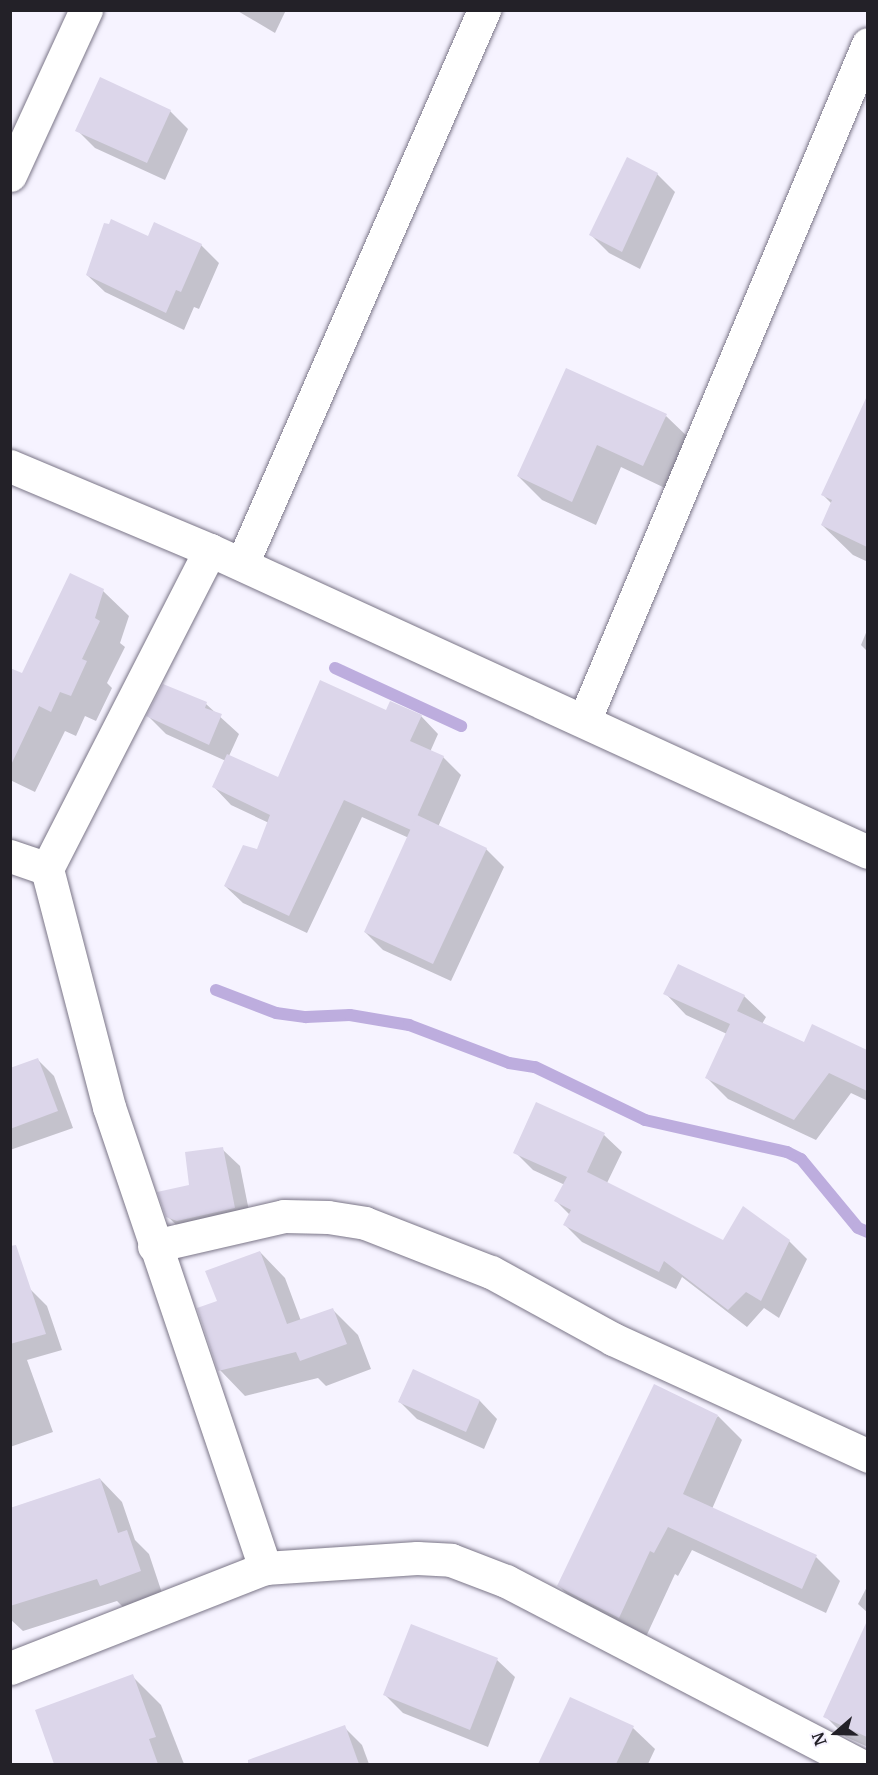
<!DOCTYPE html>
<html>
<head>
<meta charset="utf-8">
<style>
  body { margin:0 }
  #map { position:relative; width:878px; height:1775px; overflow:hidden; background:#f6f3ff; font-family:Merriweather,serif }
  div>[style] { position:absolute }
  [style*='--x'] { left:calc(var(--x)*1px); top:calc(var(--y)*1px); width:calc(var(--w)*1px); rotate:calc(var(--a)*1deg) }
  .shadow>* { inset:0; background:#0003 }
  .stream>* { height:12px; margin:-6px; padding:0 6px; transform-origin:6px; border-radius:6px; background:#bdadde }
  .building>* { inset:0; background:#dcd6ea }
  .roads { filter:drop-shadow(0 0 2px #7b7688) drop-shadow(0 0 2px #7b7688) }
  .street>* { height:33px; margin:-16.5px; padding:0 16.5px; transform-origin:16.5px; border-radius:16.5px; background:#fff }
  span { translate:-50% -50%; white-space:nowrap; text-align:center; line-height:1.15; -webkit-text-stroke:5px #f6f3ff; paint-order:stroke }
  .frame { position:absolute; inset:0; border:12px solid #232128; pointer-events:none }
  .north { position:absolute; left:806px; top:1703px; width:60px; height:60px; -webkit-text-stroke:4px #f6f3ff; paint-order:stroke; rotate:250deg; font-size:16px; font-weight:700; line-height:24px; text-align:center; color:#232128 }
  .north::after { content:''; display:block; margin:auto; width:21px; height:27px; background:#232128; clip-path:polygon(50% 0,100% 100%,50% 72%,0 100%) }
</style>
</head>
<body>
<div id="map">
  <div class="shadow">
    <div style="clip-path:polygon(236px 10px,286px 10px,275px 33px)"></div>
    <div style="clip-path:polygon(170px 111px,188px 129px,165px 180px,95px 148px,77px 130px)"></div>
    <div style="clip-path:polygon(628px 159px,657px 174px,675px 192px,640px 269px,609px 253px,591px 235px)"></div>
    <div style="clip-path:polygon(155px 224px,201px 245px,219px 263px,199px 309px,194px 307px,184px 330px,105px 292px,87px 275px,148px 238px)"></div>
    <div style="clip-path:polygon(666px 416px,690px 439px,667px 489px,621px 467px,596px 525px,542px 500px,518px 476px)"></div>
    <div style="clip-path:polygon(845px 447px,868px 457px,868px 562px,853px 555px,822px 525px,832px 504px,823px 495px)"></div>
    <div style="clip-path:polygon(103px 591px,129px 616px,120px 643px,125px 647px,107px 683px,112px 688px,96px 721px,85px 716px,76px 736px,65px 731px,35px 792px,10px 780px,10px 688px)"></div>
    <div style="clip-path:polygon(868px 628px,868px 652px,861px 645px)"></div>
    <div style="clip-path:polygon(206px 704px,239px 734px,229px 756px,278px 779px,387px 712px,421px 716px,438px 734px,430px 752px,443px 757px,461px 775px,438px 827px,486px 849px,504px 867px,451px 981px,383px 950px,365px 932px,409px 838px,362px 817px,307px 933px,243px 903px,225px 886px,257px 851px,269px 823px,231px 805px,214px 787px,226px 761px,166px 734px,148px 716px)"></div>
    <div style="clip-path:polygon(665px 993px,744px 996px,766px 1017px,762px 1024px,805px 1044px,813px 1026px,868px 1052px,868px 1101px,851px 1093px,816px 1140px,728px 1099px,707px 1078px,727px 1034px,686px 1015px)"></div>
    <div style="clip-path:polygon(38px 1060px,54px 1076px,73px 1128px,10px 1150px,10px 1070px)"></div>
    <div style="clip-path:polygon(604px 1135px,622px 1152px,607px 1183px,723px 1242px,789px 1241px,807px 1259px,779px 1318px,764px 1308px,747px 1327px,682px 1277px,676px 1289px,582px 1242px,565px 1225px,570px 1215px,556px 1201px,565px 1185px,533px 1170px,515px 1152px)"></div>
    <div style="clip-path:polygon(222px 1149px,240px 1166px,252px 1226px,186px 1234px,167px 1216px)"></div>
    <div style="clip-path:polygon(260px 1252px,285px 1278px,301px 1321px,332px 1309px,358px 1335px,371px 1369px,326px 1386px,318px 1378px,245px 1396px,220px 1370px,219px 1302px)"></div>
    <div style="clip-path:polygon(10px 1287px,30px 1289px,47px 1306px,62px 1350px,27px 1360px,53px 1432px,10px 1447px)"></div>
    <div style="clip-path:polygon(413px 1371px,480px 1401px,497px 1419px,484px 1449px,417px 1419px,399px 1401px)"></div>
    <div style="clip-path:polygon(718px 1416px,742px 1440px,712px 1509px,816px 1557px,840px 1581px,826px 1613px,692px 1550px,678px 1576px,675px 1574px,644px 1641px,583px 1610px,559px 1586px)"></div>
    <div style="clip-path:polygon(100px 1479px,122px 1502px,135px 1540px,149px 1554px,162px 1593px,123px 1607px,117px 1601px,23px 1631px,10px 1619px,10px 1510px)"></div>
    <div style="clip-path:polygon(868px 1585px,868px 1613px,858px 1604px)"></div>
    <div style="clip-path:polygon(868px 1625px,868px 1747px,846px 1737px,825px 1716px)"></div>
    <div style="clip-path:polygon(497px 1660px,515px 1677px,488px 1747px,403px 1713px,385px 1695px)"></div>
    <div style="clip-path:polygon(132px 1676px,161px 1705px,184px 1764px,57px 1764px,37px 1711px)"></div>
    <div style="clip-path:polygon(570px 1699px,633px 1728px,655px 1749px,648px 1764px,540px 1764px)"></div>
    <div style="clip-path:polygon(344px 1727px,362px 1745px,369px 1764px,298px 1764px,291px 1746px)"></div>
  </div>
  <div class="stream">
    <div style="--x:335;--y:668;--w:139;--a:24.7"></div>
    <div style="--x:216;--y:990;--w:64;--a:21"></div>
    <div style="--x:276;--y:1013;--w:30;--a:8"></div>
    <div style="--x:306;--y:1017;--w:44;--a:-2.6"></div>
    <div style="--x:350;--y:1015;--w:60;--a:9.6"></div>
    <div style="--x:409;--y:1025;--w:107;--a:20.8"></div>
    <div style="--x:509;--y:1063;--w:26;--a:9"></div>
    <div style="--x:535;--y:1067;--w:122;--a:25.7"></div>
    <div style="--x:645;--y:1120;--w:146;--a:12.7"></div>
    <div style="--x:787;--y:1152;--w:16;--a:27"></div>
    <div style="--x:801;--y:1159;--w:89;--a:50.4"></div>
    <div style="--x:858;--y:1228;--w:11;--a:22"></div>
  </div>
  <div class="building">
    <div style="clip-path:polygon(100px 77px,171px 110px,147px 163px,75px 131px)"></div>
    <div style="clip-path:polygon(627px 157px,658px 173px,622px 252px,589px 235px)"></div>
    <div style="clip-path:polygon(111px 219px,148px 236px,154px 222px,202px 244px,181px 292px,176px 290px,166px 313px,86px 275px,104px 223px,109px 224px)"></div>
    <div style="clip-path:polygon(566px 368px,667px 414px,643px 466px,597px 445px,572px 502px,517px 476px)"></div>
    <div style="clip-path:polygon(867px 396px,867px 547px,821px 525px,832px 500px,821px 495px)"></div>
    <div style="clip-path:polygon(70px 573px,104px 589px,95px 618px,100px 621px,82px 659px,87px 661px,71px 696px,60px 692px,51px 712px,39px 706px,10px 767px,10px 668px,22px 673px)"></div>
    <div style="clip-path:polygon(320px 680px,386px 710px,390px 701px,422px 715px,410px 741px,444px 756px,411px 830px,344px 800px,289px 916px,224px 886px,243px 845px,257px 849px,270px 815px,212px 787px,227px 754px,278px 777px)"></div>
    <div style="clip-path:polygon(163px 684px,207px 702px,205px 708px,222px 714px,209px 745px,146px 716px)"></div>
    <div style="clip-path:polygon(417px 815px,487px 848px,433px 964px,364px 932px)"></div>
    <div style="clip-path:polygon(678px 964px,745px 995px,737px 1011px,804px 1042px,812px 1024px,867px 1050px,867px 1091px,829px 1073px,794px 1120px,705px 1078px,730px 1024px,663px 994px)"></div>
    <div style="clip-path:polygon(38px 1058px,58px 1111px,10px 1129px,10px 1068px)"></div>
    <div style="clip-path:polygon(536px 1102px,605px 1133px,587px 1172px,723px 1240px,743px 1206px,790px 1240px,761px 1301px,746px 1292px,728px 1310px,664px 1261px,659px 1272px,563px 1225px,571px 1210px,554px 1201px,567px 1177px,513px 1153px)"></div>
    <div style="clip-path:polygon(223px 1147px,235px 1208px,177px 1221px,166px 1217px,157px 1192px,189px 1185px,185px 1152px)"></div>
    <div style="clip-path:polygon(16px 1245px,46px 1334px,10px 1344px,10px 1246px)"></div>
    <div style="clip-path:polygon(260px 1251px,287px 1324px,333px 1308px,347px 1344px,300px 1361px,296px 1352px,218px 1371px,197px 1308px,217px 1301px,205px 1271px)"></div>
    <div style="clip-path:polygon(413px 1369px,480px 1400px,466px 1432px,398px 1402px)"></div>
    <div style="clip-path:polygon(654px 1384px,718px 1415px,683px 1494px,817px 1555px,802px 1589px,668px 1527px,654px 1553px,650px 1551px,619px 1618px,557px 1586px)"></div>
    <div style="clip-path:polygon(100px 1478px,118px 1533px,127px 1530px,141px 1571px,100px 1586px,97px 1579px,10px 1606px,10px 1508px)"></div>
    <div style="clip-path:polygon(867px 1621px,867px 1737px,823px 1717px)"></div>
    <div style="clip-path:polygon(411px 1624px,498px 1658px,470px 1730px,383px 1695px)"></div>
    <div style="clip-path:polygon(133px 1674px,156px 1737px,149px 1739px,158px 1764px,54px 1764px,35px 1710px)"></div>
    <div style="clip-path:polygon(570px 1697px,634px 1726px,616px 1764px,538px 1764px)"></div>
    <div style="clip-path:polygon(345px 1725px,359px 1764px,248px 1764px,248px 1760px)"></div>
  </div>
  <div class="roads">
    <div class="street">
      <div style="--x:10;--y:175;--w:182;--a:-65.3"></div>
      <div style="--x:10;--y:466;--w:217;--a:22.8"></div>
      <div style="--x:210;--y:550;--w:724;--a:24.65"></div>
      <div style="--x:210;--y:550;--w:358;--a:117.1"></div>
      <div style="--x:47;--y:869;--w:246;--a:75.4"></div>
      <div style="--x:109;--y:1107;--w:487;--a:71.3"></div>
      <div style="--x:242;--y:564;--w:605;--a:-66.4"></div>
      <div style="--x:584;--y:721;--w:734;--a:-67.24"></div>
      <div style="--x:10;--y:856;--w:39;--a:19"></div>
      <div style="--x:154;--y:1246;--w:133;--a:-13"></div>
      <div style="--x:284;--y:1216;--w:44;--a:1.3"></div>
      <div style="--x:328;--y:1217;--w:37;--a:9"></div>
      <div style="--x:365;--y:1223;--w:135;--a:21.3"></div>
      <div style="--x:491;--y:1272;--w:139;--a:28.8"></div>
      <div style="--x:613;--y:1339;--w:281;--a:24.6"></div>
      <div style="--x:10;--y:1668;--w:274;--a:-21.4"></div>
      <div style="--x:265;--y:1568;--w:152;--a:-3.8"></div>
      <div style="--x:417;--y:1558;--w:34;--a:3"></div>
      <div style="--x:451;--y:1560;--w:59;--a:20.9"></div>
      <div style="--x:506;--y:1581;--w:397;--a:27.5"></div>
    </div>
  </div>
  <div class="frame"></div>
  <div class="north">N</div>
</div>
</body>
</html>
